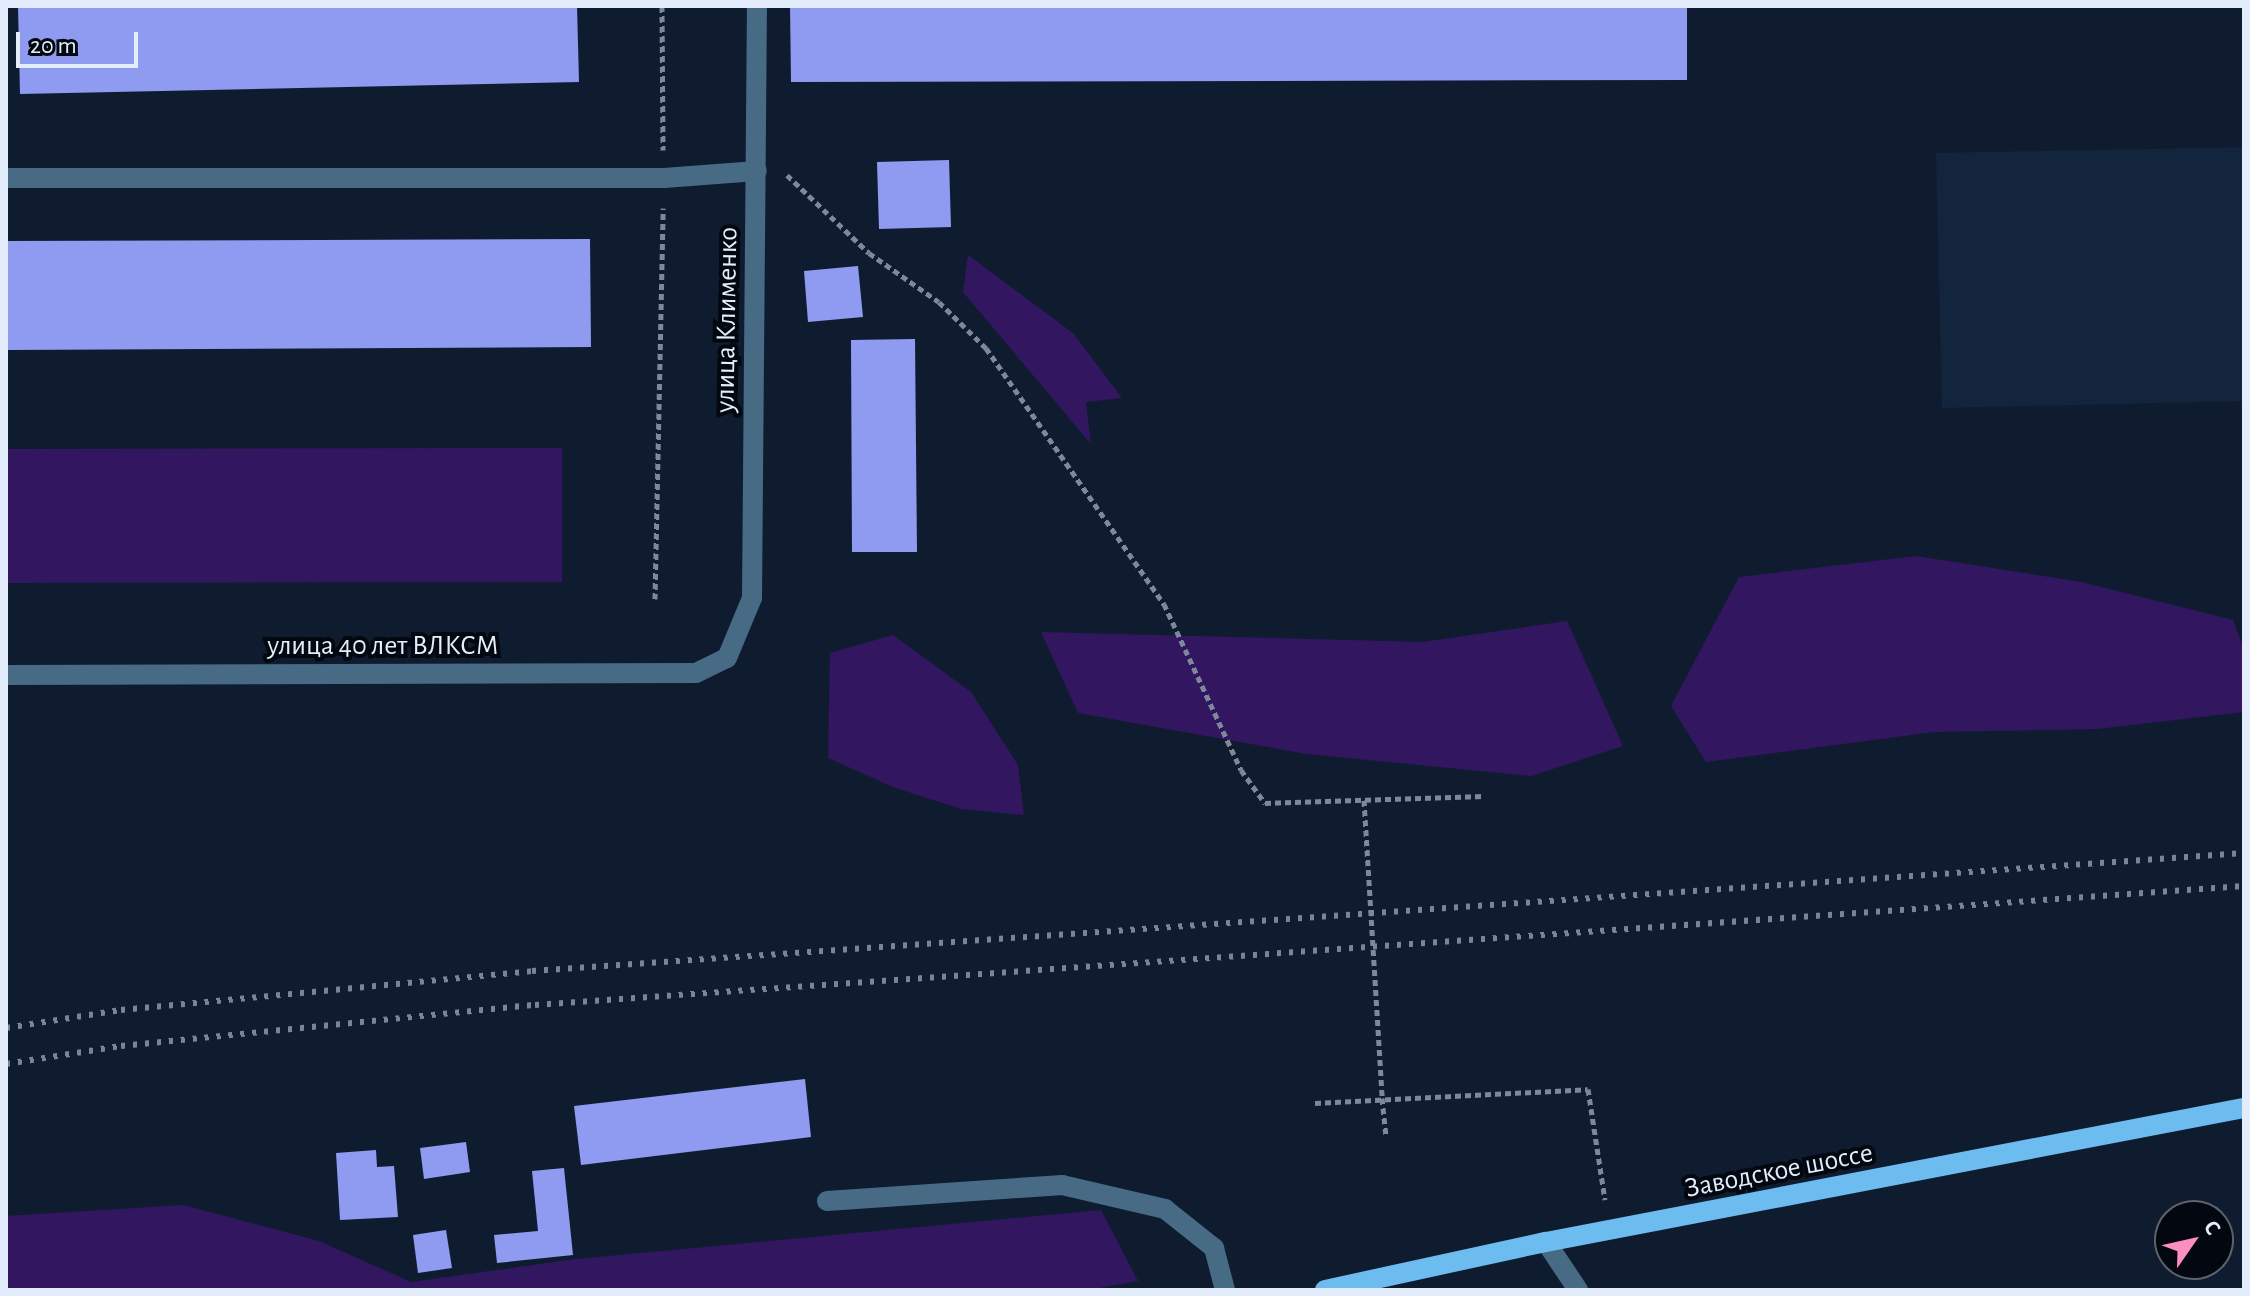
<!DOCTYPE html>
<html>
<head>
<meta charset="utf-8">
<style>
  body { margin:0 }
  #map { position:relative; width:2250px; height:1296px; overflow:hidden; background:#0f1c30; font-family:"Alegreya Sans",sans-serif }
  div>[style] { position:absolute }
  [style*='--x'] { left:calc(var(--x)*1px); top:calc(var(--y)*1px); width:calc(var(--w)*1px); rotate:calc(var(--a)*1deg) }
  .built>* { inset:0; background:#13243d }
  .green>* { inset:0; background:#331660 }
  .building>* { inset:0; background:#8e9bf1 }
  .path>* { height:5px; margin-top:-2.5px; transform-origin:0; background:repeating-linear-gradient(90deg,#7d899a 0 6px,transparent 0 10px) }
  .minor>* { height:20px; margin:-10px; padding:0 10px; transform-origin:10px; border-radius:10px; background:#476b84 }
  .major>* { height:20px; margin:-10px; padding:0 10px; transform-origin:10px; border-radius:10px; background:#6dbcef }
  .rail>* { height:6px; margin-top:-3px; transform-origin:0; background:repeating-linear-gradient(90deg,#798596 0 4px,transparent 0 12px) }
  .path-bridge>* { height:5px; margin-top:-2.5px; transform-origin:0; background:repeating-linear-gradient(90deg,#7d899a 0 6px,transparent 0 10px) }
  span { translate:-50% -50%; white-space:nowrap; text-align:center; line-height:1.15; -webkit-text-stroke:8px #03070f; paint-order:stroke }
  .street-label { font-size:28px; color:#e3edfb }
  .frame { position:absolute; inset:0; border:8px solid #e3edfb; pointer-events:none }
  .north { position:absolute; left:2154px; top:1200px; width:80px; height:80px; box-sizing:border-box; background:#03070f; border:2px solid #5d636d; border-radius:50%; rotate:56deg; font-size:22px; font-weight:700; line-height:32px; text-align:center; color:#e3edfb }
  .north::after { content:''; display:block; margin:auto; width:28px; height:36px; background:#fd8ec0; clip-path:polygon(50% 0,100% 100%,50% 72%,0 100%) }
  .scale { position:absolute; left:16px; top:32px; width:122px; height:36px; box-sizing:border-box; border:4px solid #e3edfb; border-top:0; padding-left:10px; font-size:24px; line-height:28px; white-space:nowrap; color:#e3edfb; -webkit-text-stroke:6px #03070f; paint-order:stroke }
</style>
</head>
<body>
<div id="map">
  <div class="built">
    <div style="clip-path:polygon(2244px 147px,2244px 401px,1942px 408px,1936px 153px)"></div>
  </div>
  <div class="green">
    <div style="clip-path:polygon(968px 255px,1073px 333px,1122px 398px,1086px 402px,1091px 444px,963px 292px)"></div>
    <div style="clip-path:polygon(562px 448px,562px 582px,6px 583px,6px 449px)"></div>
    <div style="clip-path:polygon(1916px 556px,2081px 582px,2233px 620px,2244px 650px,2244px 712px,2097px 729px,1934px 732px,1706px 762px,1671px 706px,1739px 577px)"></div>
    <div style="clip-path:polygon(1567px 621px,1623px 746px,1531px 776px,1307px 754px,1078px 713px,1041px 632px,1423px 642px)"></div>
    <div style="clip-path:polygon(893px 635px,971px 692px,1018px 765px,1024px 815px,961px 809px,893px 787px,828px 758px,830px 653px)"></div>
    <div style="clip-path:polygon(183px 1205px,319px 1241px,411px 1282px,576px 1259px,1101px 1210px,1138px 1281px,1088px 1290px,6px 1290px,6px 1216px)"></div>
  </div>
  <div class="building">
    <div style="clip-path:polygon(18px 6px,577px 6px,579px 82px,20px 94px)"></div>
    <div style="clip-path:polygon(790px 6px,1687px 6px,1687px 80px,791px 82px)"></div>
    <div style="clip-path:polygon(949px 160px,951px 227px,879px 229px,877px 162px)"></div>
    <div style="clip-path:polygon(590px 239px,591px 347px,6px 350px,6px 241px)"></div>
    <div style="clip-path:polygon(858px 266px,863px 317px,808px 322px,804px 271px)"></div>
    <div style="clip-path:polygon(915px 339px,917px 552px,852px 552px,851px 340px)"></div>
    <div style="clip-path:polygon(805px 1079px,811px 1137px,581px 1165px,574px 1106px)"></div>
    <div style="clip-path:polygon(466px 1142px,470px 1172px,424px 1179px,420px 1148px)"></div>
    <div style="clip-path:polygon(376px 1150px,377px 1167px,394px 1166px,398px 1217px,340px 1220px,336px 1153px)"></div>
    <div style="clip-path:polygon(564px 1168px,573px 1255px,497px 1263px,494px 1235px,538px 1231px,532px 1171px)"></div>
    <div style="clip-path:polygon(446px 1230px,452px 1268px,418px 1273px,413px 1235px)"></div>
  </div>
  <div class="path">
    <div style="--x:662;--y:6;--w:144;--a:89.6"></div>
    <div style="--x:787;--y:175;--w:113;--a:43.6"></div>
    <div style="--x:869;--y:253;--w:85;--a:35"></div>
    <div style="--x:939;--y:302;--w:66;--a:44.4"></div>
    <div style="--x:986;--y:348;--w:312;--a:55.2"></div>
    <div style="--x:1164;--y:604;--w:183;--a:65.1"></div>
    <div style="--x:1241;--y:770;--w:41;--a:54"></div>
    <div style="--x:1265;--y:803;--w:219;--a:-1.8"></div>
    <div style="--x:655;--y:599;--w:391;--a:-88.8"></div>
    <div style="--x:1382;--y:1098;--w:39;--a:84"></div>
    <div style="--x:1315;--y:1103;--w:273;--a:-2.9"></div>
    <div style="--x:1588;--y:1089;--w:112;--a:81.3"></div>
  </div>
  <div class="minor">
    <div style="--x:6;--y:178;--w:658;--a:0"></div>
    <div style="--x:664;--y:178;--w:93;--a:-4.3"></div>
    <div style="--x:6;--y:675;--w:690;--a:-0.17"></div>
    <div style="--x:696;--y:673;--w:34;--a:-26"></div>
    <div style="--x:727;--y:658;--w:65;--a:-67.4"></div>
    <div style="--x:752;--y:598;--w:592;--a:-89.52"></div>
    <div style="--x:827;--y:1201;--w:236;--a:-3.9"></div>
    <div style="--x:1062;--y:1185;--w:106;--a:13.1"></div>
    <div style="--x:1165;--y:1209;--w:63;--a:38.5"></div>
    <div style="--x:1214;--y:1248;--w:43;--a:75.3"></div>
    <div style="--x:1546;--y:1242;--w:58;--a:56.3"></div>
  </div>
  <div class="major">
    <div style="--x:1325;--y:1290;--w:226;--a:-12.3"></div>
    <div style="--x:1546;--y:1242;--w:711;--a:-10.87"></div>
  </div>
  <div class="rail">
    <div style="--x:6;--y:1028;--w:116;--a:-8.9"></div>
    <div style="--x:121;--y:1010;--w:413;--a:-5.4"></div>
    <div style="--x:532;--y:971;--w:1716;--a:-3.94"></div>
    <div style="--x:6;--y:1064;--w:116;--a:-8.9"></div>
    <div style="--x:121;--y:1046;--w:416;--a:-5.7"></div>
    <div style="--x:535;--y:1005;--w:1713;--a:-3.98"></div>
  </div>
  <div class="path-bridge">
    <div style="--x:1364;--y:800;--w:299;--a:86.5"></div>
  </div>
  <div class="street-label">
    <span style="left:727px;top:320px;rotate:-89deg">улица Клименко</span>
    <span style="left:383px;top:646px">улица 40 лет ВЛКСМ</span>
    <span style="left:1779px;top:1171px;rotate:-11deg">Заводское шоссе</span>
  </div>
  <div class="frame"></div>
  <div class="north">С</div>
  <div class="scale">20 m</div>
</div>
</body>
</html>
